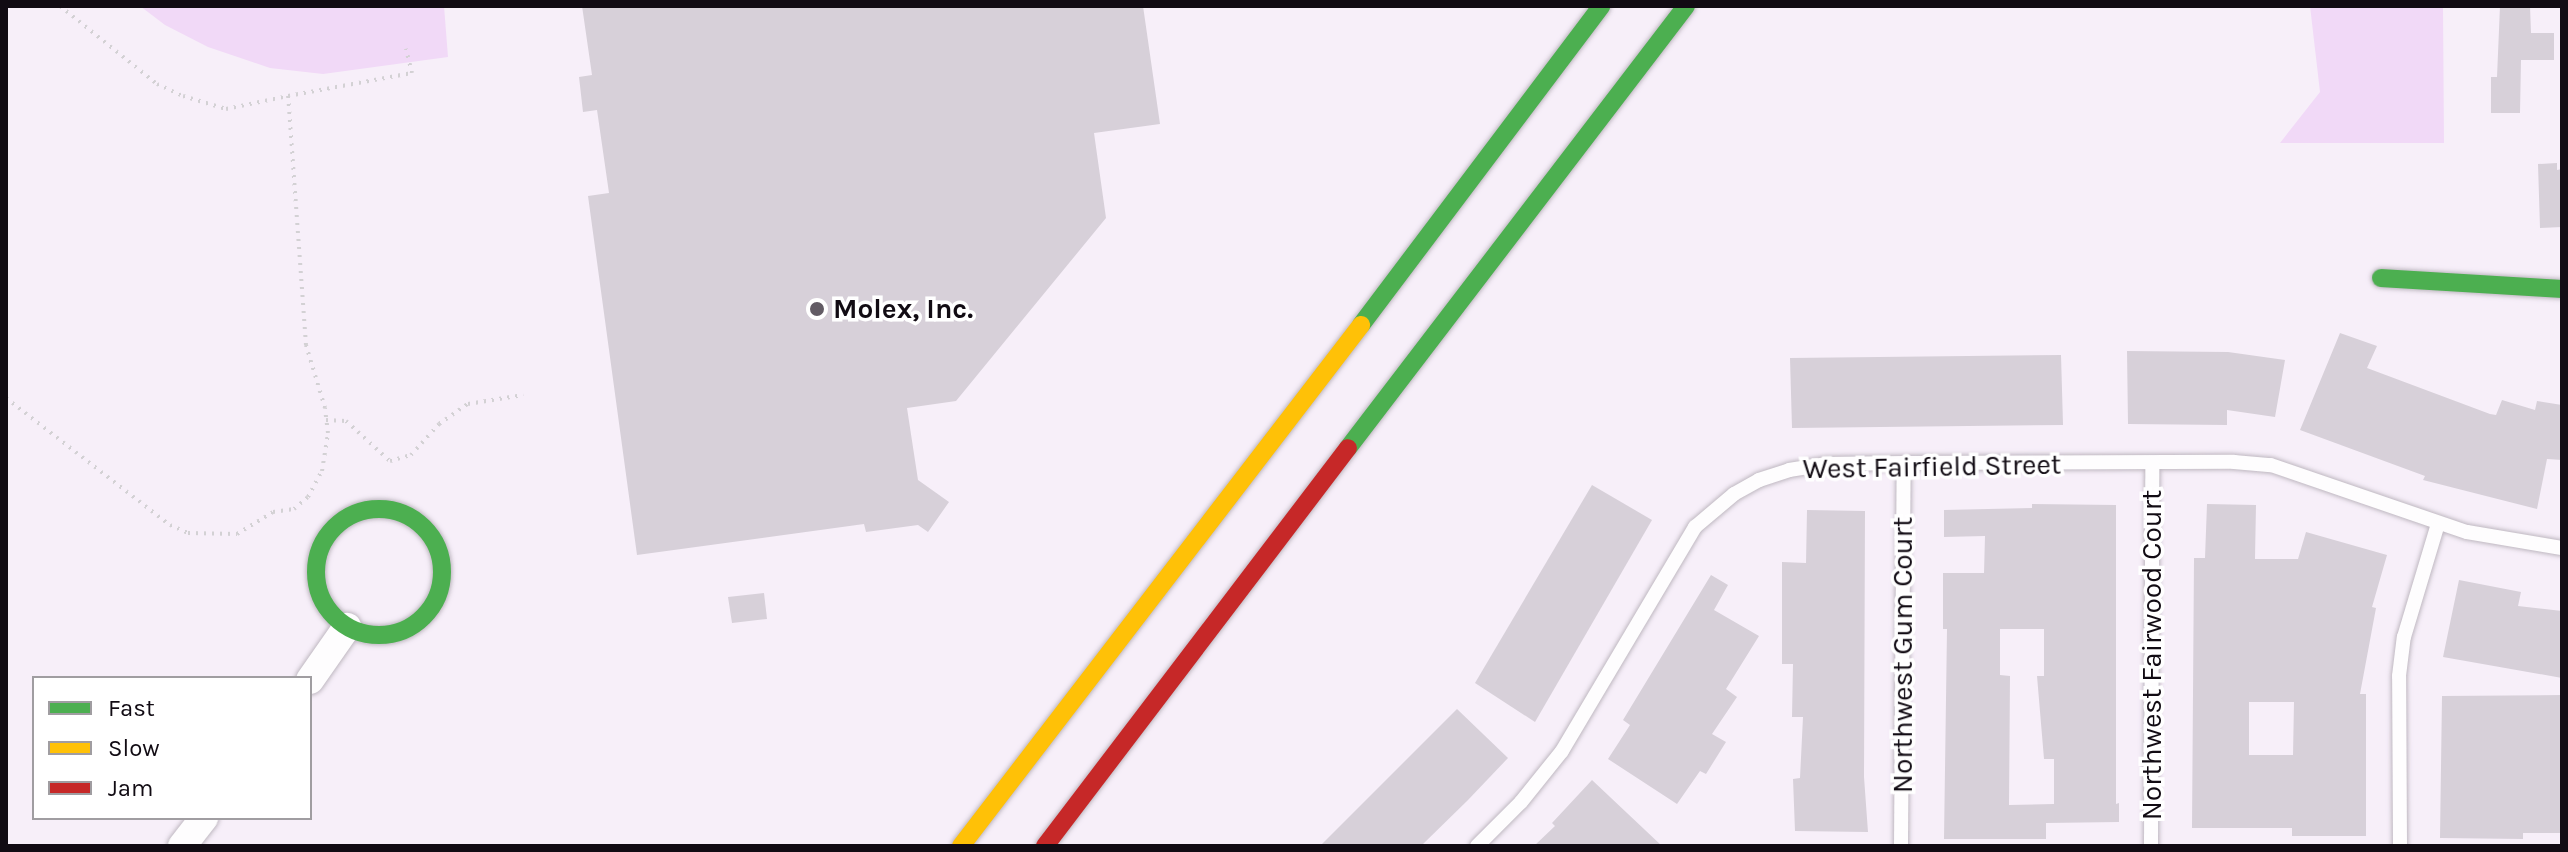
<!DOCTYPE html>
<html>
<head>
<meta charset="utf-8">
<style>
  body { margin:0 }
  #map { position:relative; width:2568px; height:852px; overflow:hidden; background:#f7eff9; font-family:Karla,sans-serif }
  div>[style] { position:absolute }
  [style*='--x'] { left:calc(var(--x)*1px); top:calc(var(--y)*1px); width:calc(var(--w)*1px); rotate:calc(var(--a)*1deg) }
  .green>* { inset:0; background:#f1d9f7 }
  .building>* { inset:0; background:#d7d0d9 }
  .path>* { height:4px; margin-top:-2px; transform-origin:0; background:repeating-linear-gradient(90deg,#d3d1d4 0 2px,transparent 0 8px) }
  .roads { filter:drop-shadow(0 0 2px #bfb8c1) drop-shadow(0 0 2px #bfb8c1) }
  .lane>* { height:14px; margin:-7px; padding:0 7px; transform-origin:7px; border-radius:7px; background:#fefdfe }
  .street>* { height:28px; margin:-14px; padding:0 14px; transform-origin:14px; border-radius:14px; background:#fefdfe }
  .fast>* { height:18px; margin:-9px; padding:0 9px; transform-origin:9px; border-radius:9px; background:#4caf50 }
  .fast>.ring { margin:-9px; padding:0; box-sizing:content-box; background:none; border:18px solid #4caf50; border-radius:50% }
  .slow>* { height:18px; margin:-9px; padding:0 9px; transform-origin:9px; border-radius:9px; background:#ffc107 }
  .jam>* { height:18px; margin:-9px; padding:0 9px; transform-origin:9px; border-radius:9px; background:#c62828 }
  .dots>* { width:22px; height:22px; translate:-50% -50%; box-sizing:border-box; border:4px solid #fff; border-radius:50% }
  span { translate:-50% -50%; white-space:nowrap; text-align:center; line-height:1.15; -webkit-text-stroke:7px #fff; paint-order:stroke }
  .poi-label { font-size:28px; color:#110b13; font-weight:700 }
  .left { translate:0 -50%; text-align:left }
  .street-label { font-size:28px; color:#110b13 }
  .frame { position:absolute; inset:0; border:8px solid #110b13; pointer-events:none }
  .legend { position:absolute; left:32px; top:676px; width:280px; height:144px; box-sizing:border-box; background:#fff; border:2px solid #a09da1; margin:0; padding:10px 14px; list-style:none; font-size:24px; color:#110b13 }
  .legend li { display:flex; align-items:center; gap:16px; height:40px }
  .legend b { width:40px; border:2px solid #a09da1 }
</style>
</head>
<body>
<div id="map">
  <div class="green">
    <div style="clip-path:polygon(140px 6px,444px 6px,448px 57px,323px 74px,270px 68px,208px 47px,165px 25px)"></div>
    <div style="clip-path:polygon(2310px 6px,2443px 6px,2444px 143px,2280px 143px,2320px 92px)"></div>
  </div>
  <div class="building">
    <div style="clip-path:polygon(582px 6px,1143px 6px,1160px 124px,1094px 133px,1106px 218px,956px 401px,907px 408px,918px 480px,949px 502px,928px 532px,918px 525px,866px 532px,864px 524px,637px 555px,588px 196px,609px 193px,597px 110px,583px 112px,579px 77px,592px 75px)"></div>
    <div style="clip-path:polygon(2500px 6px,2530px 6px,2531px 33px,2554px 33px,2554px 60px,2521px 60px,2520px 113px,2491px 113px,2491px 77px,2497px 77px)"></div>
    <div style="clip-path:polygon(2557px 163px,2557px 170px,2562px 169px,2562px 227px,2540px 228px,2538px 164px)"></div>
    <div style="clip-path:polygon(2340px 333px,2377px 346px,2367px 368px,2490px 414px,2496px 415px,2502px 400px,2535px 410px,2537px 401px,2562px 405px,2562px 460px,2547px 459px,2537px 509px,2423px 480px,2425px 476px,2300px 430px)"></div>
    <div style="clip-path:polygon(2127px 351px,2228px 352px,2285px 360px,2275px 417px,2227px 410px,2227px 425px,2128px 424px)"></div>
    <div style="clip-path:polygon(2061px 355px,2063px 425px,1792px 428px,1790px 358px)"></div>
    <div style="clip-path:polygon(1592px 485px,1652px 520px,1535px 722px,1475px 683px)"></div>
    <div style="clip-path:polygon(evenodd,2032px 504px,2116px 505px,2116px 804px,2119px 803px,2119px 822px,2046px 823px,2046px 839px,1944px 839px,1947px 629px,1943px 629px,1943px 573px,1984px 573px,1985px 536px,1944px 537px,1944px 510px,2032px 508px,2032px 504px,2000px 629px,2044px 629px,2044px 676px,2037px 676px,2044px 759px,2054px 759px,2054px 804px,2009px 805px,2010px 676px,2000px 675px,2000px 629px)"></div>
    <div style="clip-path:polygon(evenodd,2207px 504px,2256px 505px,2255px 559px,2298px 559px,2306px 532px,2387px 555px,2372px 607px,2376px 608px,2360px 694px,2366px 694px,2366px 836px,2292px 836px,2292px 828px,2192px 828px,2194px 558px,2205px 558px,2207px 504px,2249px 702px,2294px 702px,2293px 755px,2249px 755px,2249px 702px)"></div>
    <div style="clip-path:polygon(1807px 510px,1865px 511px,1864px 777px,1868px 832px,1795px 831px,1793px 779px,1800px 778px,1803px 717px,1792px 717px,1793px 664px,1782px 664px,1782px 562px,1806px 563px)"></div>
    <div style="clip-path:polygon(1711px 575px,1728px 585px,1714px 610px,1759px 636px,1726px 689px,1737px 697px,1712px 734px,1726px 742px,1706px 774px,1700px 771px,1677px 804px,1608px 759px,1630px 725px,1623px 720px)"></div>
    <div style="clip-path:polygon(2459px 580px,2521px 592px,2518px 606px,2562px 611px,2562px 678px,2443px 657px)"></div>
    <div style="clip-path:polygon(764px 593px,767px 619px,732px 623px,728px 597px)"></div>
    <div style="clip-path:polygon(2562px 695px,2562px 833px,2523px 833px,2523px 839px,2440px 838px,2442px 696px)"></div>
    <div style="clip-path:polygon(1457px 709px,1508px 758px,1468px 800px,1421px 846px,1320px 846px)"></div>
    <div style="clip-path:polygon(1592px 780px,1662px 846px,1534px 846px,1555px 826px,1552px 823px)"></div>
  </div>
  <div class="path">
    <div style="--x:60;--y:6;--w:124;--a:38.8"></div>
    <div style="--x:157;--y:84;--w:29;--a:25"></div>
    <div style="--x:183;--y:96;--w:45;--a:16.8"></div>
    <div style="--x:226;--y:109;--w:63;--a:-11.8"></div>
    <div style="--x:6;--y:398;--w:207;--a:37.8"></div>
    <div style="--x:170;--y:525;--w:20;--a:24"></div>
    <div style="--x:188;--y:533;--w:49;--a:1.2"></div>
    <div style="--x:237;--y:534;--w:42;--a:-31.4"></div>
    <div style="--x:273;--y:512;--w:21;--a:-8"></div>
    <div style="--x:294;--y:509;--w:18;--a:-41"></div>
    <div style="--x:308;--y:497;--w:30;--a:-62"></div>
    <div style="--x:322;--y:471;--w:38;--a:-81"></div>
    <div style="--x:328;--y:433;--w:25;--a:-97"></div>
    <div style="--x:325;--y:408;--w:66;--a:-106.8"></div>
    <div style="--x:306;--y:345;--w:250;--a:-94.1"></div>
    <div style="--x:288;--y:96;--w:126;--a:-10.5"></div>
    <div style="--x:412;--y:73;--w:25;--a:-104"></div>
    <div style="--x:326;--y:420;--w:20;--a:3"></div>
    <div style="--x:346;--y:421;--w:59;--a:42.3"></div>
    <div style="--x:390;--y:461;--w:22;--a:-16"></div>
    <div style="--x:411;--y:455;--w:42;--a:-47.9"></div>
    <div style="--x:439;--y:424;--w:35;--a:-35"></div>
    <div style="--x:468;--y:404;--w:56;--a:-9.3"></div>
  </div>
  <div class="roads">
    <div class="lane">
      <div style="--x:1477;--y:846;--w:62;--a:-45"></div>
      <div style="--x:1521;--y:802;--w:65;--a:-51.2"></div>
      <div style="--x:1562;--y:751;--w:261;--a:-59.3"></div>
      <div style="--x:1695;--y:527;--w:51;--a:-40.2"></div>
      <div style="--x:1734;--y:494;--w:29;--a:-29"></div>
      <div style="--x:1759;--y:480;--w:32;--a:-18"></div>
      <div style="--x:1789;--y:470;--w:37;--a:-9"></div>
      <div style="--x:1826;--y:464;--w:78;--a:-0.7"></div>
      <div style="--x:1904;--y:463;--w:330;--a:-0.2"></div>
      <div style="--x:2234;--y:462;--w:37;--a:5"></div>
      <div style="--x:2271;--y:465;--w:207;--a:18.9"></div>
      <div style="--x:2467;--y:532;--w:96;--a:9.6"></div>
      <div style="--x:1901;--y:846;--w:383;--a:-89.6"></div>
      <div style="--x:2151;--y:846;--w:381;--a:-89.8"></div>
      <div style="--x:2400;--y:846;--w:170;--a:-90.3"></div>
      <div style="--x:2399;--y:676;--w:39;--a:-83"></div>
      <div style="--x:2404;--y:637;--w:118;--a:-73.3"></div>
    </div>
    <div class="street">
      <div style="--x:310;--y:680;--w:65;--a:-55.1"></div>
      <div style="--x:182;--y:846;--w:36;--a:-52"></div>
    </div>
    <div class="fast">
      <div style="--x:2381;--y:278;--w:181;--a:3.5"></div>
      <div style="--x:1361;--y:325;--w:399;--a:-53"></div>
      <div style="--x:1348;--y:448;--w:556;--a:-52.59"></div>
      <div class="ring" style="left:316px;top:509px;width:108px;height:108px"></div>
    </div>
    <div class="slow">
      <div style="--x:961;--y:846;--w:657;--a:-52.48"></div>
    </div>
    <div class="jam">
      <div style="--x:1045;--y:846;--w:500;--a:-52.72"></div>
    </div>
  </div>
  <div class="dots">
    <div style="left:817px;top:309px;background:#625b64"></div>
  </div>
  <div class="poi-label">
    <span class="left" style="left:833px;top:309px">Molex, Inc.</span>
  </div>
  <div class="street-label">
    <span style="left:1932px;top:467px;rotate:-1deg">West Fairfield Street</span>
    <span style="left:1903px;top:655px;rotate:-90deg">Northwest Gum Court</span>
    <span style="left:2152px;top:655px;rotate:-90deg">Northwest Fairwood Court</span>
  </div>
  <div class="frame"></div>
  <ul class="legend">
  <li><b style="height:10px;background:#4caf50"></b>Fast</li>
  <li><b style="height:10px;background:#ffc107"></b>Slow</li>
  <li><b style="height:10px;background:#c62828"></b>Jam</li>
  </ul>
</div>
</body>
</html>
